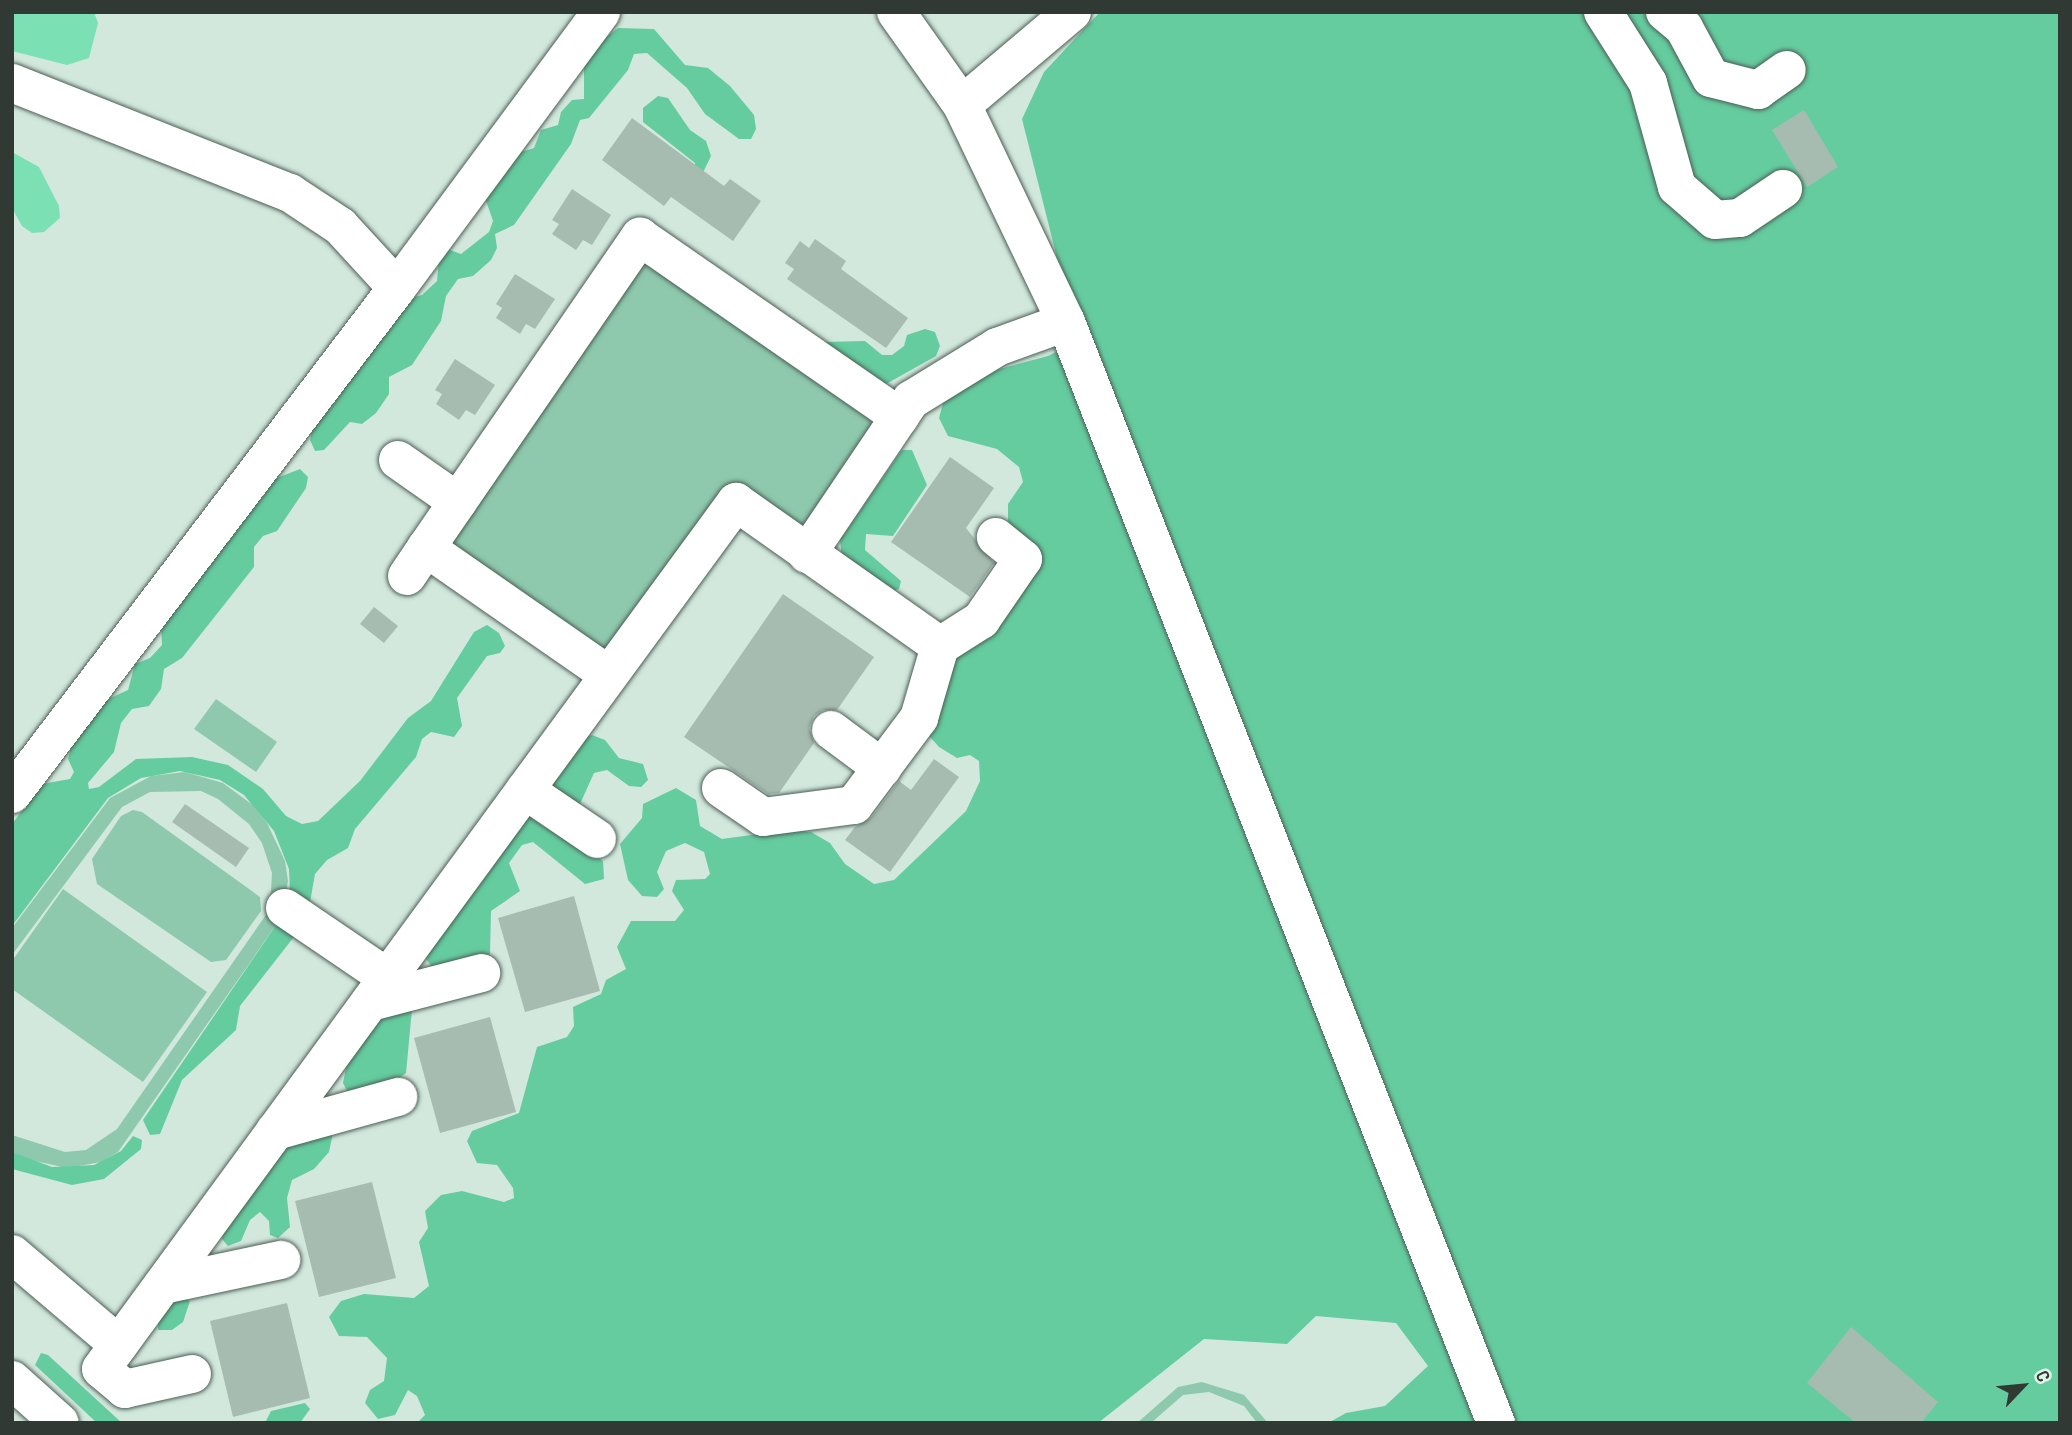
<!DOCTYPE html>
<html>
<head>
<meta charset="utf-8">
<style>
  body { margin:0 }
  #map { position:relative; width:2072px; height:1435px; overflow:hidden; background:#d2e8dd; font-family:"Sofia Sans Condensed",sans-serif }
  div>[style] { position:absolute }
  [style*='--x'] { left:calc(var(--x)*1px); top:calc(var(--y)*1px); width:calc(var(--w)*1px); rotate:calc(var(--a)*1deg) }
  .green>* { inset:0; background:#8ec9ad }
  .forest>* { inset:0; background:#65cca0 }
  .water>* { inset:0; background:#7be1b5 }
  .building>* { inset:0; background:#a7bcb1 }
  .roads { filter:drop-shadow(0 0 2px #4b5e55) drop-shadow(0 0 2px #4b5e55) }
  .minor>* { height:38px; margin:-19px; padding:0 19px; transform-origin:19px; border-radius:19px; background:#fff }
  span { translate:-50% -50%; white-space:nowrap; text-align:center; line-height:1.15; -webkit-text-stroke:7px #dff5ea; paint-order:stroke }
  .frame { position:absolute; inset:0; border:14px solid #303934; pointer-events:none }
  .north { position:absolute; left:1988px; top:1351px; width:70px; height:70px; -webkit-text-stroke:5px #dff5ea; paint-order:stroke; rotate:64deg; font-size:19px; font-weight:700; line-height:28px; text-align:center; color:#303934 }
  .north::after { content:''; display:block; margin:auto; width:24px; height:32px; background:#303934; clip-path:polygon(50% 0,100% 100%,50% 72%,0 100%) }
</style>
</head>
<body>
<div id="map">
  <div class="green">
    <div style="clip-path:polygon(647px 258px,866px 408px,871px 424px,869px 435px,805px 523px,796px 525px,734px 487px,609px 654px,453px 556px,446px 531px)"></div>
    <div style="clip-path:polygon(216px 699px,277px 742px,256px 772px,194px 729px)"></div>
    <div style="clip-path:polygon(185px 772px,223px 783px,254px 806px,267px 823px,285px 861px,288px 881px,281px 918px,118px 1152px,101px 1162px,67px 1168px,26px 1159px,12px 1152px,12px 1135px,65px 1152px,86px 1150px,117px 1129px,270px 909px,272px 873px,262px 843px,249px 824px,218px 799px,201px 791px,150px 792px,122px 807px,12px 955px,12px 928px,110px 798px,151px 776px)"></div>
    <div style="clip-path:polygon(133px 810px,142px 812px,260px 897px,261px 911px,226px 960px,211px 962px,97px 884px,92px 859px,121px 816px)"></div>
    <div style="clip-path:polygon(63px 889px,207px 992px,143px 1082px,12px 989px,12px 961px)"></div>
    <div style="clip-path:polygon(1202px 1382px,1244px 1395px,1268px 1423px,1257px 1423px,1244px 1406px,1209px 1392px,1183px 1395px,1151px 1423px,1137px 1423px,1178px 1387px)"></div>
  </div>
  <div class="forest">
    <div style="clip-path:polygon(1100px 12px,2060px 12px,2060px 1423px,1328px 1423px,1346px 1413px,1385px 1406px,1428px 1366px,1396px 1323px,1316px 1316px,1287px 1344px,1204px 1339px,1098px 1423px,417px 1423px,425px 1415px,417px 1396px,408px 1390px,395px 1415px,378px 1419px,365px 1403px,370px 1390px,384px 1381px,387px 1358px,367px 1337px,339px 1336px,329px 1317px,341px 1301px,364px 1294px,414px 1298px,429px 1286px,419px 1242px,428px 1228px,425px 1211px,441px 1195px,462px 1191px,504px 1202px,514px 1198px,513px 1188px,497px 1165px,477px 1163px,467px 1141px,472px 1131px,519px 1113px,537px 1047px,567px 1037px,574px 1026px,573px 1007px,601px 994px,606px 980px,626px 969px,617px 947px,631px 921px,675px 921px,684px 910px,672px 891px,676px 880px,705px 879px,710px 874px,704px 852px,685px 843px,666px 851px,657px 872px,664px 889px,657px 897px,642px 896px,628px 880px,620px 844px,642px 818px,643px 804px,676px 788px,696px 800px,700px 826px,722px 839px,788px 830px,811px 832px,830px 843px,845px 864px,874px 884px,894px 880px,966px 811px,980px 781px,979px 761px,970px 755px,957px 758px,939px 747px,922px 728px,941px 668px,978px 637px,1008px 523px,1008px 504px,1023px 482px,1019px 467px,997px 449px,948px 436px,939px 418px,944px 400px,996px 370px,1048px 356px,1078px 341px,1022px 119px,1044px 72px)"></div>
    <div style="clip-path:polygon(618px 28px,654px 29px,685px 65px,708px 68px,730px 86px,754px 115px,756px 129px,751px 139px,739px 139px,705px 114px,687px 88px,647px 53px,634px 54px,628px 70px,589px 118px,580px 120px,571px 144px,514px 225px,495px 234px,497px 248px,491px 260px,473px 276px,458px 279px,446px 296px,441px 321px,412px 365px,389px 377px,389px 394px,376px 413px,362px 424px,350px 422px,324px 450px,315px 451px,310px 440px,314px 419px,404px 300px,422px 295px,437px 281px,439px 259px,450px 250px,461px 254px,489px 232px,493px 221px,484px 195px,521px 152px,534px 148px,541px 130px,558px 125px,561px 112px,572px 100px,584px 99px,584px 65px,601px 41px)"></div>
    <div style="clip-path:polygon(658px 96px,668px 98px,690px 130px,706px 141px,711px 156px,695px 189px,695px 163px,643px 122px,643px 108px)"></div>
    <div style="clip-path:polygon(925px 329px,935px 332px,940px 346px,936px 356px,886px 384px,824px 342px,865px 341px,882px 355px,892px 355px,904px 346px,907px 335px)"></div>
    <div style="clip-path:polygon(902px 450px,912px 450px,927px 485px,893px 536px,866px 534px,865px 550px,901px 581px,899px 589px,886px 593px,842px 558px,840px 540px)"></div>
    <div style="clip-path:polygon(300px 469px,308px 477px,306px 488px,277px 531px,263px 536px,254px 547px,254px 567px,182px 658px,164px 669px,161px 689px,149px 706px,132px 709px,121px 723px,114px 752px,88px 783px,89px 789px,99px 787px,136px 759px,192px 757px,228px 765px,263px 789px,286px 816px,302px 824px,318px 821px,360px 781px,408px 718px,431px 701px,474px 632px,487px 625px,499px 633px,505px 646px,500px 653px,487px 656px,457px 698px,462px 726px,454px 737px,431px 732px,422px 739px,416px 757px,355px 829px,348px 848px,327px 860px,315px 874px,309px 908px,297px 933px,240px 1006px,236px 1030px,182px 1080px,160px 1134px,150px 1135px,143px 1120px,281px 918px,290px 892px,289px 869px,274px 831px,244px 795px,220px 780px,180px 771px,141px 778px,108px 798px,12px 926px,12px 824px,42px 784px,70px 779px,74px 772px,68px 759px,72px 744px,106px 700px,128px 690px,135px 664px,150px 658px,162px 645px,161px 626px,269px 481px)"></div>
    <div style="clip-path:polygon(592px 735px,605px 740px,619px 758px,643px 764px,648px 780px,641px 787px,629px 786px,607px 770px,594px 773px,580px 804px,556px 798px,553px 783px,581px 739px)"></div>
    <div style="clip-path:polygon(520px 810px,542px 810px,603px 861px,604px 879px,585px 884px,533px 842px,522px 845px,509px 863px,520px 891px,491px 911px,490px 954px,434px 969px,426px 959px,429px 932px)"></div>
    <div style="clip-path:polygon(412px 1009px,406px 1073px,393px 1083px,348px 1093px,343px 1083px,346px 1068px,372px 1016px)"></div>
    <div style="clip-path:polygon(334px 1128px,329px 1152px,314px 1169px,292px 1180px,287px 1198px,290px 1227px,278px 1238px,270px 1235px,269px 1221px,260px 1212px,250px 1220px,241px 1241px,228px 1246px,222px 1239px,223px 1215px,277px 1141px)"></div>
    <div style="clip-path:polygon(133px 1136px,142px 1140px,141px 1149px,104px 1179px,72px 1185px,12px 1169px,12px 1152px,52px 1167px,94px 1165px,121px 1151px)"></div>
    <div style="clip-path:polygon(179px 1296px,190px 1301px,183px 1322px,172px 1330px,158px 1330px,158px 1316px)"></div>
    <div style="clip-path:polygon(41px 1353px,48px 1355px,122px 1423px,97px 1423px,35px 1365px)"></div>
    <div style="clip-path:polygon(305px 1403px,310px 1409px,300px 1423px,265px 1423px,271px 1411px)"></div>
  </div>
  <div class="water">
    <div style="clip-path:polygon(12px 12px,94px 12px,98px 23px,89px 58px,67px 65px,12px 51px)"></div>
    <div style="clip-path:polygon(12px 152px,39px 167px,59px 206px,60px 218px,44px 232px,32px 233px,22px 226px,12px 208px)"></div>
  </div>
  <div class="building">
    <div style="clip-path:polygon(1804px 110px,1838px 167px,1807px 187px,1772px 130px)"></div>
    <div style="clip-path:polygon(632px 118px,724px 186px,730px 179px,761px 201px,733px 241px,671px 197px,664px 206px,602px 160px)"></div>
    <div style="clip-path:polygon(572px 189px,611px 215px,592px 245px,583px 240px,576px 250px,552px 234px,559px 224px,552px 220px)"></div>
    <div style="clip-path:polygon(815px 239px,846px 261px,841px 269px,908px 318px,886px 348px,787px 279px,794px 269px,785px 263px,800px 241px,809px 248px)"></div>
    <div style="clip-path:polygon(515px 274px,555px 299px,535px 329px,526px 324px,520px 334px,496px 318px,502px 308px,496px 304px)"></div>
    <div style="clip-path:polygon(455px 359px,495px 385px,475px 415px,466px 410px,459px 420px,436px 404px,442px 394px,435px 390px)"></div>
    <div style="clip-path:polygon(950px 457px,994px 488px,966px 528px,994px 563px,970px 597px,891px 542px)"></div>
    <div style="clip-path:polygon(783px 594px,874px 657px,837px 710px,823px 710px,814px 716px,809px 728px,814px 743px,779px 793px,768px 794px,684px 737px)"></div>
    <div style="clip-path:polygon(374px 607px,398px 626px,384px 643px,360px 624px)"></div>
    <div style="clip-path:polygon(934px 759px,959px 777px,890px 872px,845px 840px,855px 827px,871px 818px,899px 781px,911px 790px)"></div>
    <div style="clip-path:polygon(185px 804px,249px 848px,236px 867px,172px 822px)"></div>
    <div style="clip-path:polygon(574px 896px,600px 991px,525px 1012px,498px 918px)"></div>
    <div style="clip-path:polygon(490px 1017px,516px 1112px,440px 1133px,414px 1038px)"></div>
    <div style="clip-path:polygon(372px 1182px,396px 1278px,319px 1297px,295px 1201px)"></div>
    <div style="clip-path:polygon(287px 1303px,310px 1398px,233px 1417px,210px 1321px)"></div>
    <div style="clip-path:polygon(1851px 1327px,1938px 1402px,1921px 1423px,1856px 1423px,1807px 1383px)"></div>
  </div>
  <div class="roads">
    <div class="minor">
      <div style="--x:896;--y:12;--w:114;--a:54.6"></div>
      <div style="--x:962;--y:105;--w:241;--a:64.4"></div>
      <div style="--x:1066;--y:322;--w:1182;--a:68.67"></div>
      <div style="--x:1603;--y:12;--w:84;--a:57.6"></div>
      <div style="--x:1648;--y:83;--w:108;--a:74.4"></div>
      <div style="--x:1677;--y:187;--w:50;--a:41"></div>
      <div style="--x:1715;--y:220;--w:25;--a:-5"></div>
      <div style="--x:1740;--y:218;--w:52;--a:-34"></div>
      <div style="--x:1665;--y:12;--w:25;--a:40"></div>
      <div style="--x:1684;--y:28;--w:57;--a:61.6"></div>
      <div style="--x:1711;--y:78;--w:49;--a:14.3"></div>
      <div style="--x:1758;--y:90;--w:35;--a:-35"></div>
      <div style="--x:12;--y:83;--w:299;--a:21.6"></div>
      <div style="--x:290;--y:193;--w:60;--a:33.4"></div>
      <div style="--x:340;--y:226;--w:84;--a:47.4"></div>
      <div style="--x:962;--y:105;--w:144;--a:-40.2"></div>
      <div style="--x:398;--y:460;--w:73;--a:35"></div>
      <div style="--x:807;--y:554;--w:186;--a:-56"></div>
      <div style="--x:911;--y:400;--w:101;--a:-31.6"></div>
      <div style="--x:997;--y:347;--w:73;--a:-19.9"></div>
      <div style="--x:407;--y:576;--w:34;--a:-56"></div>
      <div style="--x:609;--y:675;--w:223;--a:-145.2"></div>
      <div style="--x:426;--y:548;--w:378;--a:-55.5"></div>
      <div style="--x:640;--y:237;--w:316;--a:34.7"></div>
      <div style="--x:831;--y:730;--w:64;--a:36.7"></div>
      <div style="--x:721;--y:788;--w:51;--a:34.6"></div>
      <div style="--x:763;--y:817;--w:92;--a:-7.5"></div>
      <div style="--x:854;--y:805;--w:109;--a:-53.2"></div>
      <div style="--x:919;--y:718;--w:75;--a:-73.7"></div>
      <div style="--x:525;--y:790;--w:87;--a:34.2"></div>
      <div style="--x:12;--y:794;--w:636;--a:-52.73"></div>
      <div style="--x:397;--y:288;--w:343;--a:-53.5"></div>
      <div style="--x:285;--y:908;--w:125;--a:34.2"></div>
      <div style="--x:370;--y:1002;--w:115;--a:-14.6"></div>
      <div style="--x:275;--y:1131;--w:128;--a:-15.5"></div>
      <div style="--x:12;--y:1254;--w:140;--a:40.4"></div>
      <div style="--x:163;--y:1285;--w:121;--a:-12"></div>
      <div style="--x:192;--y:1374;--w:69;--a:167.4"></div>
      <div style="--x:125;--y:1389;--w:31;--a:-140"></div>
      <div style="--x:101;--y:1369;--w:1075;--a:-53.78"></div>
      <div style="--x:736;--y:502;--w:250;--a:35.2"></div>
      <div style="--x:940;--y:646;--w:49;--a:-32.4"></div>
      <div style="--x:981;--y:620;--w:74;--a:-55.5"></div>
      <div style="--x:1023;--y:559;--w:35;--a:-141"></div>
      <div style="--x:12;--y:1380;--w:64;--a:41.9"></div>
    </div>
  </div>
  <div class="frame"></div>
  <div class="north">С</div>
</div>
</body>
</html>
